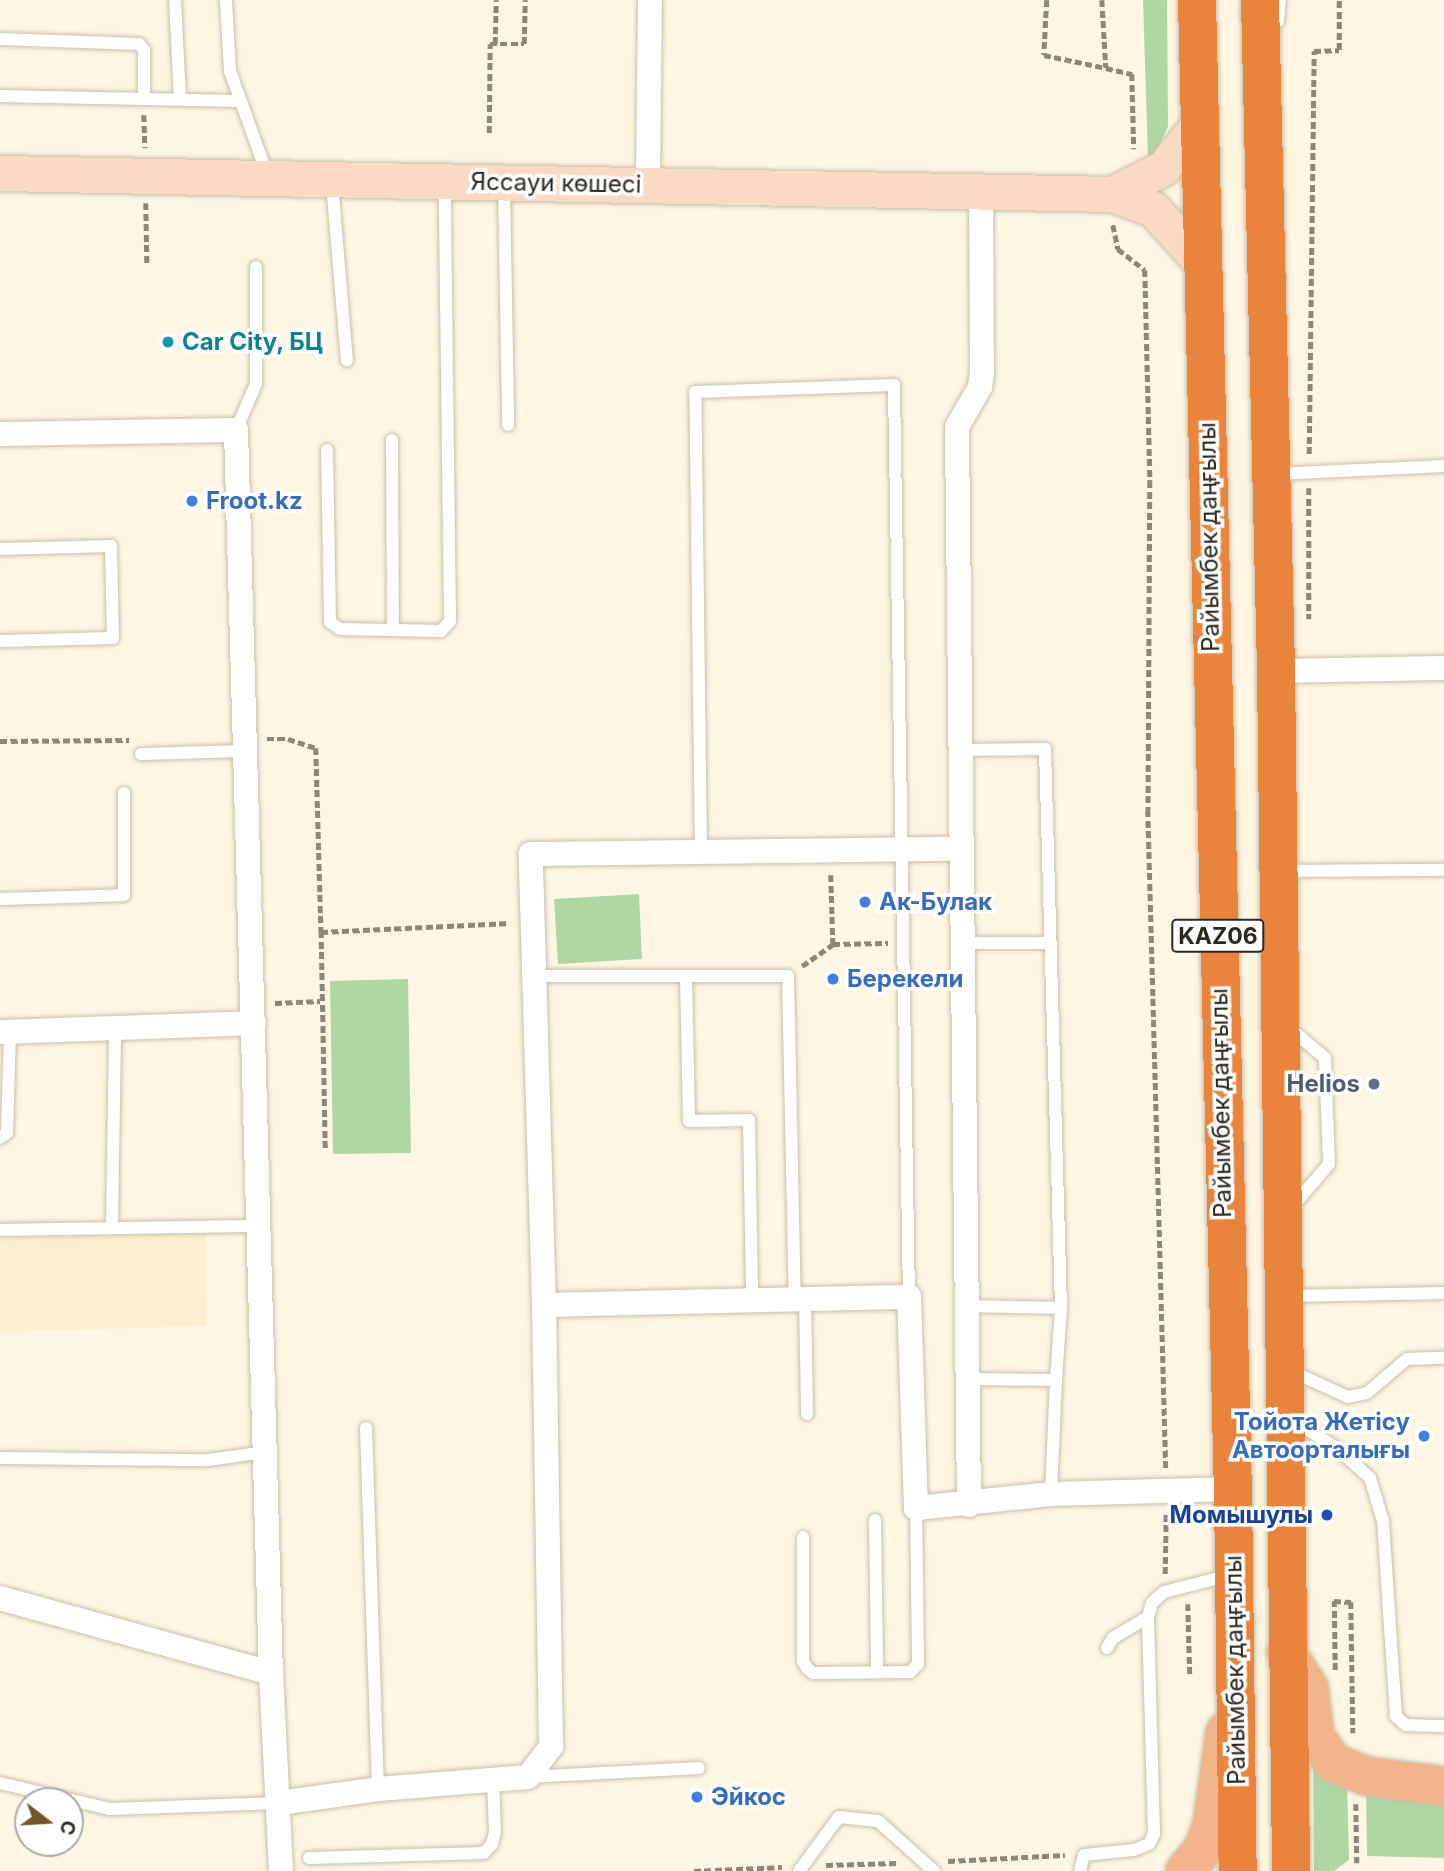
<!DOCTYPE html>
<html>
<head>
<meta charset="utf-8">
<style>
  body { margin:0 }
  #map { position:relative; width:1444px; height:1871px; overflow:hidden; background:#fef6e3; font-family:Inter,sans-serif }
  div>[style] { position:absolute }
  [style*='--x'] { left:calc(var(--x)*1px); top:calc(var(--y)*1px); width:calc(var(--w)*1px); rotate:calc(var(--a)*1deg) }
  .built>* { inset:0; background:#fcefcf }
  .green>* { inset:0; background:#aed7a3 }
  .path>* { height:4.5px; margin-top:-2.25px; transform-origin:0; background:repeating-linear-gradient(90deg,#8c8779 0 7px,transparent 0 10.5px) }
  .roads { filter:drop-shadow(0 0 2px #c8bfa8) drop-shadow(0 0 2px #c8bfa8) }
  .lane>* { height:12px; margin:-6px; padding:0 6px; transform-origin:6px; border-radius:6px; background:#fff }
  .street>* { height:24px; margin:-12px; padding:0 12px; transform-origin:12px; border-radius:12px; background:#fff }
  .secondary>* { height:35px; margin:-17.5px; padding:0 17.5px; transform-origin:17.5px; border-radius:17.5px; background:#f9dac5 }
  .primary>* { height:38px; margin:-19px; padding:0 19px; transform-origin:19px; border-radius:19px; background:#f2b58b }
  .highway>* { height:38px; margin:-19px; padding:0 19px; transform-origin:19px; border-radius:19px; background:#ea843d }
  .dots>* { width:19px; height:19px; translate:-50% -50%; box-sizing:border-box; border:4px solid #fff; border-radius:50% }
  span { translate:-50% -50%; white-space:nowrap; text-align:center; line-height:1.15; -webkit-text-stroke:7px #fff; paint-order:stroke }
  .shield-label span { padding:2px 5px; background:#fff; border:2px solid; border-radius:5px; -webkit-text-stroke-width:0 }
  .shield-label { font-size:23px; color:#2c2920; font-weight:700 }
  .street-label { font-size:24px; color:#2c2920 }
  .culture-label { font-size:24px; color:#0d838f; font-weight:700 }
  .left { translate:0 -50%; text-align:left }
  .shop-label { font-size:24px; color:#366cbe; font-weight:700 }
  .right { translate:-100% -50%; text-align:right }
  .service-label { font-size:24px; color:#4e5e75; font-weight:700 }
  .transit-label { font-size:24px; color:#164399; font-weight:700 }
  .north { position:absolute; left:14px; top:1787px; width:70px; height:70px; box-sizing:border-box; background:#fff; border:2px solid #aba9a6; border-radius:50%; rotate:107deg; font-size:19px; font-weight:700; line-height:28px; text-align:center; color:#2c2920 }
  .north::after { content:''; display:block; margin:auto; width:24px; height:32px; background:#715728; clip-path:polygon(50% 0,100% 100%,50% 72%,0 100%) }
</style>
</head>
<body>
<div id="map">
  <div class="built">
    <div style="clip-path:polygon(205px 1233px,207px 1326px,0 1332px,0 1239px)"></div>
  </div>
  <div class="green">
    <div style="clip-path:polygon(1143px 0,1167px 0,1168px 126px,1155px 156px,1148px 157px)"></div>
    <div style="clip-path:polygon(639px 894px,642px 959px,558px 964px,554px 899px)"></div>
    <div style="clip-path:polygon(408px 979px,411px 1153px,333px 1154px,330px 981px)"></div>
    <div style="clip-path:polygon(1313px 1753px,1347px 1781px,1349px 1860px,1334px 1871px,1314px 1871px)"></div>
    <div style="clip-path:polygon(1366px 1789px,1444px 1799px,1444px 1858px,1367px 1856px)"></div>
  </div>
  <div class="path">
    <div style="--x:1047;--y:0;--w:55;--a:93.1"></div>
    <div style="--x:1044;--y:55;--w:63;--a:11.8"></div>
    <div style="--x:1102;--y:0;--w:68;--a:86.6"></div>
    <div style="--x:1106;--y:68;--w:27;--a:13"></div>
    <div style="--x:1132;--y:74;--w:75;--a:88.5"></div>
    <div style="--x:495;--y:44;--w:44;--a:-88.7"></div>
    <div style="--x:144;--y:115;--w:33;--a:88"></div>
    <div style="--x:489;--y:133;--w:89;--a:-89.4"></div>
    <div style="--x:490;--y:44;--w:34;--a:0"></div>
    <div style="--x:524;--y:44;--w:44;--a:-88.7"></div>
    <div style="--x:146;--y:203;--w:60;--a:89"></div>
    <div style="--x:1113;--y:225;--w:25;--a:78"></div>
    <div style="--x:1118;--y:249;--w:34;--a:38"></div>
    <div style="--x:1145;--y:270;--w:211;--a:88.6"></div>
    <div style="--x:1150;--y:481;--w:329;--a:90.3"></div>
    <div style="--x:1148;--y:810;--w:659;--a:88.44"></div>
    <div style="--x:1309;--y:454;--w:403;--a:-89.3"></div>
    <div style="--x:1314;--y:51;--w:25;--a:-2"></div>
    <div style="--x:1339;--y:50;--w:50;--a:-90"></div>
    <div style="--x:1309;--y:488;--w:131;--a:90"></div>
    <div style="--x:267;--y:739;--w:21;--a:0"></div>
    <div style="--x:288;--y:739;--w:29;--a:18"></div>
    <div style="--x:316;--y:748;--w:184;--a:88.4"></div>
    <div style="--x:0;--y:741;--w:129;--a:-0.4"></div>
    <div style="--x:831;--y:875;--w:69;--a:88.3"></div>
    <div style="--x:802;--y:966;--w:38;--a:-35"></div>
    <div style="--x:833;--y:944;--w:55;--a:-1"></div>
    <div style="--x:275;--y:1003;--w:45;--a:-2.5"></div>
    <div style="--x:325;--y:1148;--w:216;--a:-91.1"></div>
    <div style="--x:321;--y:932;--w:189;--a:-2.7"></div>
    <div style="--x:1165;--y:1574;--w:61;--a:-89.1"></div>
    <div style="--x:1188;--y:1604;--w:73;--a:88.4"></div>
    <div style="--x:1335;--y:1670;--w:69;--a:-90.8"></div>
    <div style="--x:1334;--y:1601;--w:17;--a:3"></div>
    <div style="--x:1351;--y:1602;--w:131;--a:89.1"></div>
    <div style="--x:1356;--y:1804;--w:59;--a:89"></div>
    <div style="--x:948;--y:1861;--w:117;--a:-2.9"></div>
    <div style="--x:826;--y:1865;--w:71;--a:-1.6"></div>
    <div style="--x:694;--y:1871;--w:88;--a:-2.6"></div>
  </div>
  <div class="roads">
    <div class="lane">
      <div style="--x:175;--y:0;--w:99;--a:87.1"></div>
      <div style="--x:226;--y:0;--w:71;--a:86.8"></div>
      <div style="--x:230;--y:71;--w:109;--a:70.2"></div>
      <div style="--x:1278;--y:21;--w:21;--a:-85"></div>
      <div style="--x:0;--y:39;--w:139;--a:2.1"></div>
      <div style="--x:139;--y:44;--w:8;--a:50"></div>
      <div style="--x:144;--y:50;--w:47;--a:90"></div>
      <div style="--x:0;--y:96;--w:240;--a:1.2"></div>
      <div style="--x:332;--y:183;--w:178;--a:85.2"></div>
      <div style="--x:504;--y:184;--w:241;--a:89"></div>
      <div style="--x:236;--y:430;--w:50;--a:-66.5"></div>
      <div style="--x:256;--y:384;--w:117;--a:-90"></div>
      <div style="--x:392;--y:440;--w:190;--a:89.7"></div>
      <div style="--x:327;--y:450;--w:172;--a:89"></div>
      <div style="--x:330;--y:622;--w:12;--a:35"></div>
      <div style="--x:340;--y:629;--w:101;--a:1.1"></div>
      <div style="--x:441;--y:631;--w:13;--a:-48"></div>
      <div style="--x:450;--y:621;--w:437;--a:-90.7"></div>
      <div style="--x:1276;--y:474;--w:168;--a:-2.7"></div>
      <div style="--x:0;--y:549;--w:111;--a:-1.5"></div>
      <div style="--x:111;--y:546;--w:92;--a:88.8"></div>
      <div style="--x:113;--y:638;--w:113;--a:178.5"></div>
      <div style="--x:959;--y:750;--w:86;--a:-0.7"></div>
      <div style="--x:1045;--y:749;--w:559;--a:88.36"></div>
      <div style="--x:141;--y:754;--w:103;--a:-1.7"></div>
      <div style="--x:701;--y:853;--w:461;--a:-90.7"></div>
      <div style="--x:695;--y:392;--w:199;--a:-2"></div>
      <div style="--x:894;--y:385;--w:912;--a:89.06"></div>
      <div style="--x:1283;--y:871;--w:161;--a:-0.4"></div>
      <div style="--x:0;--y:899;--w:124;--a:-1.8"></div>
      <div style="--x:124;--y:895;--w:102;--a:-90"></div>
      <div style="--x:961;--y:943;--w:90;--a:0"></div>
      <div style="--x:535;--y:976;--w:253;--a:0"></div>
      <div style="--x:788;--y:976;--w:321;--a:88.8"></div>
      <div style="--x:686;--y:976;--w:145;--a:88.8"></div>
      <div style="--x:689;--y:1121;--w:60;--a:-1"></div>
      <div style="--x:749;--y:1120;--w:178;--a:89"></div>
      <div style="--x:1287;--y:1026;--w:50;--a:40.1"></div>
      <div style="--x:1325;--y:1058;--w:106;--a:87.8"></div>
      <div style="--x:1329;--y:1164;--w:57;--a:130.7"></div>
      <div style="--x:0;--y:1138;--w:9;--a:-36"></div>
      <div style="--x:7;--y:1133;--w:101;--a:-88.3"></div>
      <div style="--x:112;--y:1227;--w:196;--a:-89.1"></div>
      <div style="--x:0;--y:1230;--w:260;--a:-0.9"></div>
      <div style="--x:1287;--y:1296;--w:157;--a:-1.1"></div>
      <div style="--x:805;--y:1297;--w:117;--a:89"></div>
      <div style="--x:966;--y:1306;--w:95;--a:1.2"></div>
      <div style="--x:1061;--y:1308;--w:72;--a:94"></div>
      <div style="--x:1056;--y:1380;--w:89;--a:-179.4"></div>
      <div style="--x:1291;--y:1371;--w:63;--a:24.5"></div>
      <div style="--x:1348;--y:1397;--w:19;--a:-12"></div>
      <div style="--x:1367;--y:1393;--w:52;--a:-40.4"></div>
      <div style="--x:1407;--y:1359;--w:37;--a:-2"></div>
      <div style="--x:1291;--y:1419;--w:56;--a:32.6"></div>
      <div style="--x:1338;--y:1449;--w:43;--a:42.2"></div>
      <div style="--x:1370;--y:1478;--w:45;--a:73.2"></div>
      <div style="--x:1383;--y:1521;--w:195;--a:86.2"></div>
      <div style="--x:1396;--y:1716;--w:13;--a:42"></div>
      <div style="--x:1406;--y:1725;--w:38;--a:2"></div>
      <div style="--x:366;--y:1428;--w:361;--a:88.1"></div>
      <div style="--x:0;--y:1458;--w:208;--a:0.6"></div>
      <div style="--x:208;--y:1460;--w:59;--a:-7.9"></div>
      <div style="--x:1051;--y:1494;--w:114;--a:-87.5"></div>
      <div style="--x:875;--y:1520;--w:152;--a:89.2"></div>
      <div style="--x:803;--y:1537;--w:124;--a:90"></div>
      <div style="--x:803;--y:1661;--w:8;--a:60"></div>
      <div style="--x:807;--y:1668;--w:8;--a:40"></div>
      <div style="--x:813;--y:1673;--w:97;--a:-0.6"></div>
      <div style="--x:910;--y:1672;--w:11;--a:-45"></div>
      <div style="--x:918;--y:1664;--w:156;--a:-90.7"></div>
      <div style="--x:1107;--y:1648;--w:12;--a:-59"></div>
      <div style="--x:1113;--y:1638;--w:41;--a:-31"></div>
      <div style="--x:528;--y:1777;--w:171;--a:-3"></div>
      <div style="--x:0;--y:1783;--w:112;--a:13.4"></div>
      <div style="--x:109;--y:1809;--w:170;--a:-2"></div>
      <div style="--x:309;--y:1858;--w:175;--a:-1.6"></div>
      <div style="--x:484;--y:1853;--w:12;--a:-48"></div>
      <div style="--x:492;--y:1844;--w:12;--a:-76"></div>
      <div style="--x:495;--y:1832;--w:52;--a:-92.2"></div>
      <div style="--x:799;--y:1871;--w:67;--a:-53.5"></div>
      <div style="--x:839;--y:1817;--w:39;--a:6"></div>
      <div style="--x:878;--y:1821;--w:75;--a:41.8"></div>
      <div style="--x:1080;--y:1871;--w:16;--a:-76"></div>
      <div style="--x:1084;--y:1855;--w:50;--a:-5.7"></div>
      <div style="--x:1134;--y:1850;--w:16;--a:-22"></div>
      <div style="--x:1149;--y:1844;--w:11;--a:-63"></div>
      <div style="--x:1154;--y:1834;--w:217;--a:-91.6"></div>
      <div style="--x:1148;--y:1617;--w:15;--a:-74"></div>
      <div style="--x:1152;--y:1603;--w:16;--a:-43"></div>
      <div style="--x:1164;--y:1592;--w:68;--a:-14.4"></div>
    </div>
    <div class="street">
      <div style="--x:648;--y:184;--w:184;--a:-89.4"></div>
      <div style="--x:0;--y:434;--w:236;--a:-1"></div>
      <div style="--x:236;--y:430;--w:1243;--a:88.39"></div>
      <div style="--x:271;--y:1673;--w:198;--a:87.1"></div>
      <div style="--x:1276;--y:671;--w:168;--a:-1"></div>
      <div style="--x:0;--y:1032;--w:254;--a:-2"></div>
      <div style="--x:544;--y:1305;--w:451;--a:-91.7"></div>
      <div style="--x:531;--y:854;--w:429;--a:-0.7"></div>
      <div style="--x:969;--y:1505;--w:1078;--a:-90.64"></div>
      <div style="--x:957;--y:427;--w:46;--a:-60.1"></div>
      <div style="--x:980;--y:387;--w:14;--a:-82"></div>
      <div style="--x:982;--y:373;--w:180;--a:-90.3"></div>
      <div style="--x:0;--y:1598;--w:281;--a:15.5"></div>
      <div style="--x:279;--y:1803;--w:100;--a:-8"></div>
      <div style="--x:378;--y:1789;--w:150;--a:-4.6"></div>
      <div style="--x:528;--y:1777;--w:39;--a:-53"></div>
      <div style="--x:551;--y:1746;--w:441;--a:-90.9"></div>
      <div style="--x:544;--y:1305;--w:365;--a:-1.3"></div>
      <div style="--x:909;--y:1297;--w:211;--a:88.1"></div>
      <div style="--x:916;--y:1508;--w:136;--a:-5.9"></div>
      <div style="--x:1051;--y:1494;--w:182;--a:-1.6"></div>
    </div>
    <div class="secondary">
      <div style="--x:0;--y:173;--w:1112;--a:1.08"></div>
      <div style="--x:1112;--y:194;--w:44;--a:20.1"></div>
      <div style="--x:1153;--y:209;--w:76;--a:47.7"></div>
      <div style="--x:1112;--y:194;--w:57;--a:-27"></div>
      <div style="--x:1163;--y:168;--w:58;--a:-50.6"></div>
    </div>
    <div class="primary">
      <div style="--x:1286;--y:1652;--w:43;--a:57.4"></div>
      <div style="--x:1309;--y:1688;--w:49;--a:83"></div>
      <div style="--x:1315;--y:1737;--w:32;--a:54"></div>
      <div style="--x:1334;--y:1763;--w:35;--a:22"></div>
      <div style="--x:1366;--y:1776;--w:79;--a:7.3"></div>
      <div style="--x:1185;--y:1871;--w:26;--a:-50"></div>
      <div style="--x:1202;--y:1851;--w:27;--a:-68"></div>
      <div style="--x:1212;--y:1826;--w:95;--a:-82.1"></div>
    </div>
    <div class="highway">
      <div style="--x:1197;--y:0;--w:1489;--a:88.62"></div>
      <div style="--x:1233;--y:1489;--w:382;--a:89.3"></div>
      <div style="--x:1260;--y:0;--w:671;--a:88.63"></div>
      <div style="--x:1276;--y:671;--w:1200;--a:89.28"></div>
    </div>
  </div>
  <div class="dots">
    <div style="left:168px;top:342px;background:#0f9aa8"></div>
    <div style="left:192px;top:501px;background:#3f7fe0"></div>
    <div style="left:865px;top:902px;background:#3f7fe0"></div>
    <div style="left:833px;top:979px;background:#3f7fe0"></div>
    <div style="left:1374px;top:1084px;background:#5c6f8a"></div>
    <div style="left:1424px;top:1436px;background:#3f7fe0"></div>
    <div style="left:1327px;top:1515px;background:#1a4fb4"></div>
    <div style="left:697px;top:1797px;background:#3f7fe0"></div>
  </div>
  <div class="shield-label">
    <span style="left:1218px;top:936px">KАZ06</span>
  </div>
  <div class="street-label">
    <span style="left:556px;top:183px;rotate:1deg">Яссауи көшесі</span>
    <span style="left:1209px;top:537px;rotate:-91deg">Райымбек даңғылы</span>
    <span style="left:1221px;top:1103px;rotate:-91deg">Райымбек даңғылы</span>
    <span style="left:1235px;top:1670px;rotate:-91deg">Райымбек даңғылы</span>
  </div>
  <div class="culture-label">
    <span class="left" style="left:182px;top:342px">Car City, БЦ</span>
  </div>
  <div class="shop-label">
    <span class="left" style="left:206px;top:501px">Froot.kz</span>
    <span class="left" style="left:879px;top:902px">Ак-Булак</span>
    <span class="left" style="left:847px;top:979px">Берекели</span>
    <span class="right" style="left:1410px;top:1436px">Тойота Жетiсу<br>Автоорталығы</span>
    <span class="left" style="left:711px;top:1797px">Эйкос</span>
  </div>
  <div class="service-label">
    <span class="right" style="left:1360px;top:1084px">Helios</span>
  </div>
  <div class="transit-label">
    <span class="right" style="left:1313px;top:1515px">Момышулы</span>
  </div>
  <div class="north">С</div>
</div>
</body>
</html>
